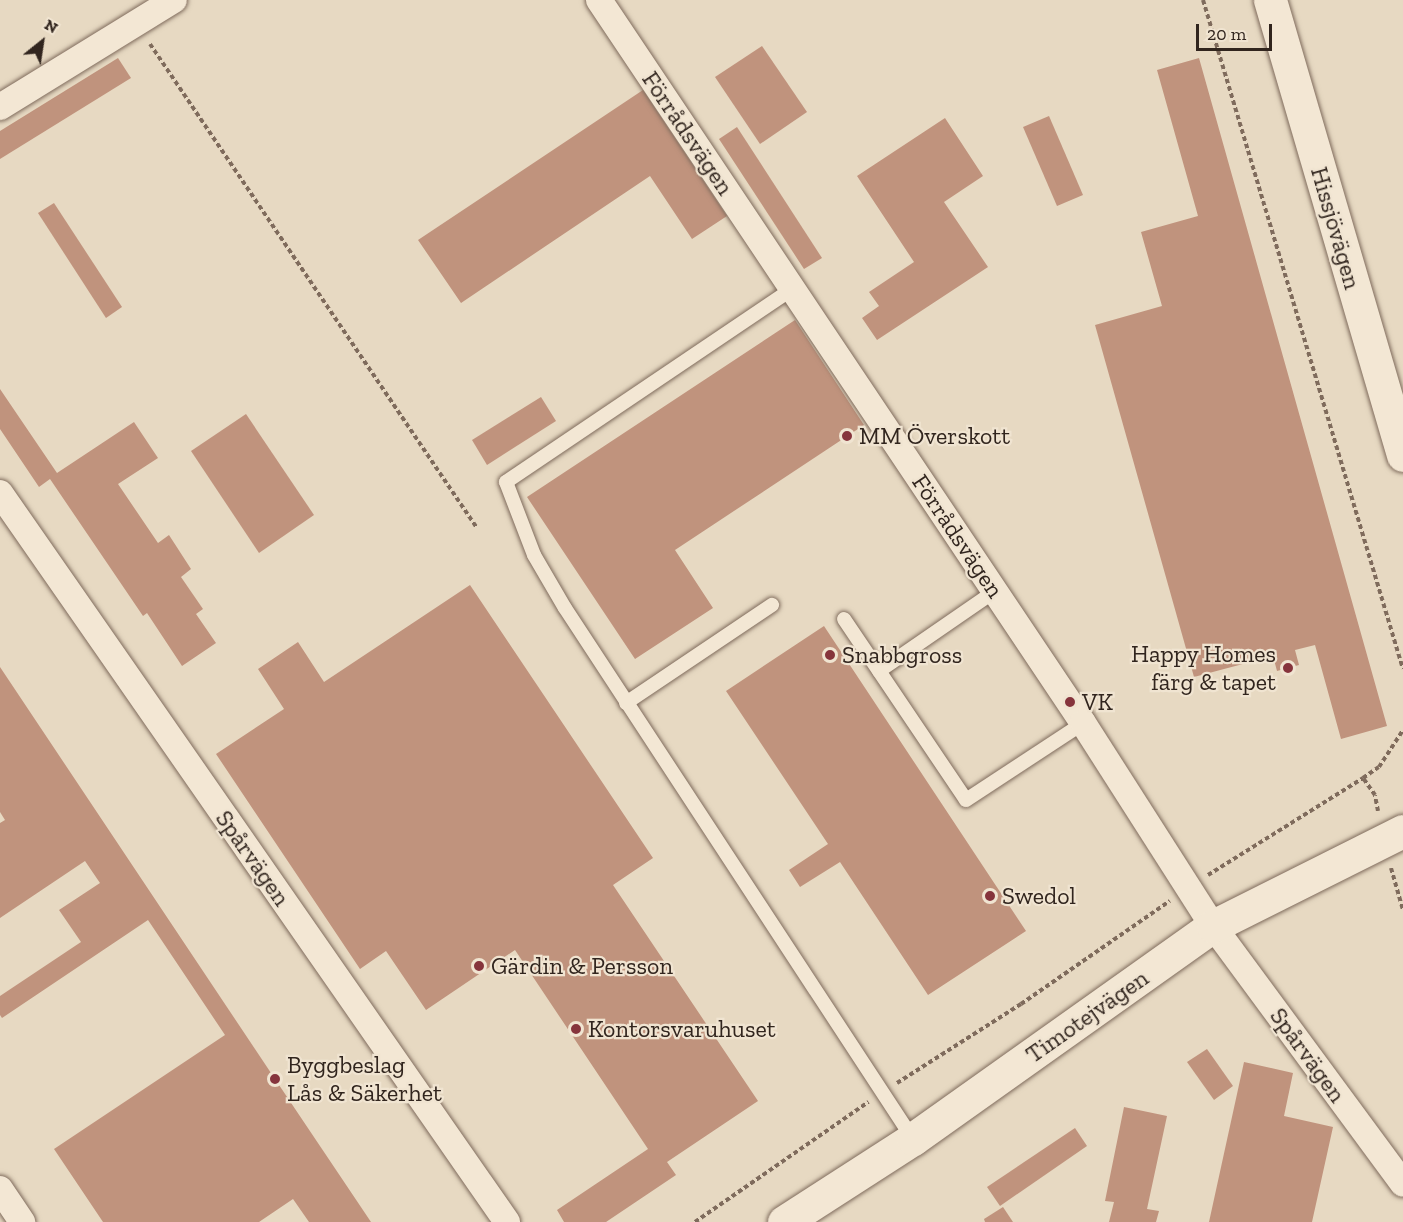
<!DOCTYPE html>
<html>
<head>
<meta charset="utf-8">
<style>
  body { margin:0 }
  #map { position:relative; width:1403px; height:1222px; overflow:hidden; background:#e7d9c2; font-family:"Zilla Slab",serif }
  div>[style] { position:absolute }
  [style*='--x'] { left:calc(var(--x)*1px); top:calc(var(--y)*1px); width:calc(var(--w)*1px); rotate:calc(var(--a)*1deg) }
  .building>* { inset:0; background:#c0937d }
  .path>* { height:4px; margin-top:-2px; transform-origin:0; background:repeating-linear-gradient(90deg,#7f6b5c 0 4.5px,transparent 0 7.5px) }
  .roads { filter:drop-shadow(0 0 2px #7f6b5c) drop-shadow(0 0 2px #7f6b5c) }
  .lane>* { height:14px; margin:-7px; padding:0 7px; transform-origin:7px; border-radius:7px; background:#f3e7d4 }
  .street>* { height:26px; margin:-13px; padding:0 13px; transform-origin:13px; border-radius:13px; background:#f3e7d4 }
  .secondary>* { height:33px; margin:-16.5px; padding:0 16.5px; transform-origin:16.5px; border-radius:16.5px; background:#f3e7d4 }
  .dots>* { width:16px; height:16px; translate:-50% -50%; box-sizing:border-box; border:3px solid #f0e4d1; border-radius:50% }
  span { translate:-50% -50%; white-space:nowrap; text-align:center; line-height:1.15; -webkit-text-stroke:4.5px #f0e4d1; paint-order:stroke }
  .street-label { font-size:24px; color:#31251e }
  .poi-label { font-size:24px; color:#31251e }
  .left { translate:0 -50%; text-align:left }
  .right { translate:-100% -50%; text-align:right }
  .north { position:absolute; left:12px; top:12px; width:60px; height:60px; -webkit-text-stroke:4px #f0e4d1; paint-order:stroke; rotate:30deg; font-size:16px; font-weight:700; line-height:24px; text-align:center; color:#31251e }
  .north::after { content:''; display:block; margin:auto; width:21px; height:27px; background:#31251e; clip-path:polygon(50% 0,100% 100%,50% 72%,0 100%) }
  .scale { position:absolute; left:1196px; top:24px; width:76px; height:27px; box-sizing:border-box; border:3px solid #31251e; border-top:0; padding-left:8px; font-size:18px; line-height:21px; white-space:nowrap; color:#31251e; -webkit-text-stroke:4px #f0e4d1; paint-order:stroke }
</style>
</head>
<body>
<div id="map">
  <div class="building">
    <div style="clip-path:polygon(762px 46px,807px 112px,760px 144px,715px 77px)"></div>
    <div style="clip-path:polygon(118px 58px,131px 78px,0 159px,0 131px)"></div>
    <div style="clip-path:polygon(1199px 58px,1387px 726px,1341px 739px,1315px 645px,1295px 650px,1299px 665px,1277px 671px,1273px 656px,1194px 677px,1095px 325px,1162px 306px,1141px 232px,1198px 216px,1157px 70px)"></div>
    <div style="clip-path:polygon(643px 90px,727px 216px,692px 239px,650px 176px,461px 303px,418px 240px)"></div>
    <div style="clip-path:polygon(1049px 116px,1083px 195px,1057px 206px,1023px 127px)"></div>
    <div style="clip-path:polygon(945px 118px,983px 176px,944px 202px,988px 267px,877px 340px,862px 318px,879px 306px,869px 292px,914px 262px,857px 176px)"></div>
    <div style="clip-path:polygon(737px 127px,822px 258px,804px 269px,719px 139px)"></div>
    <div style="clip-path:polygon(54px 203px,122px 307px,106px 318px,38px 213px)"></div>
    <div style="clip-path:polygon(795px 320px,864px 425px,675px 550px,713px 608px,635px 659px,527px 497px)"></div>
    <div style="clip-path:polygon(0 389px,57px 473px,134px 422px,158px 458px,118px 484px,158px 543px,169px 535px,191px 569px,181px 577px,203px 609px,196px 614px,216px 643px,182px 666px,147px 613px,143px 616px,50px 479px,39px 487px,0 429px)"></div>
    <div style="clip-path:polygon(541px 397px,556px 421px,487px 465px,472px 440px)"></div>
    <div style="clip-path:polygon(246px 414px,314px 515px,259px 553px,191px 451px)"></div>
    <div style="clip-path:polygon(470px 585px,653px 858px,613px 885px,758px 1101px,667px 1162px,676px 1175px,606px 1222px,564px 1222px,557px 1210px,648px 1149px,515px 950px,426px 1010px,386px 951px,360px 969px,216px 754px,284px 709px,258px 669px,298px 642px,324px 682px)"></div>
    <div style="clip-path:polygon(824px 626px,1026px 931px,928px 995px,840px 862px,800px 887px,789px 870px,828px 844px,726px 691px)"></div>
    <div style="clip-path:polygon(0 667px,275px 1079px,371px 1222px,309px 1222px,293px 1199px,259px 1222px,103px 1222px,54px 1149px,225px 1035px,148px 920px,2px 1018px,0 1015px,0 996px,81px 942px,59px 910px,100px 883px,85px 861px,0 918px,0 823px,5px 820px,0 812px)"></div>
    <div style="clip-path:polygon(1207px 1049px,1233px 1086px,1214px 1100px,1187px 1062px)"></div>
    <div style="clip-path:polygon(1244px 1062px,1293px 1073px,1284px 1116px,1333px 1127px,1312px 1222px,1209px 1222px)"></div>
    <div style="clip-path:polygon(1124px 1107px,1167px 1116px,1147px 1209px,1159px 1211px,1156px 1222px,1109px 1222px,1114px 1202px,1105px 1201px)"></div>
    <div style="clip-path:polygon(1075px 1128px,1087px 1146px,1000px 1206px,987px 1187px)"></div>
    <div style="clip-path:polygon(1003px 1207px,1013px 1222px,985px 1222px,984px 1219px)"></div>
  </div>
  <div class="path">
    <div style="--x:1203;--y:0;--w:698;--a:73.36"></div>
    <div style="--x:150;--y:44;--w:584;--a:55.96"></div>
    <div style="--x:1378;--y:811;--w:16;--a:-101"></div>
    <div style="--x:1375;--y:795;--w:21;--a:-125"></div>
    <div style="--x:1363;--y:778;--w:19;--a:-35"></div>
    <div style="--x:1379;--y:767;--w:44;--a:-57"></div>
    <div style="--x:1391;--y:868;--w:44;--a:74.1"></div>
    <div style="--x:1208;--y:875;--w:183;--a:-32"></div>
    <div style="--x:897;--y:1083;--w:147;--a:-32.5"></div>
    <div style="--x:1021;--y:1004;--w:181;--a:-34.7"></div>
    <div style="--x:695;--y:1222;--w:211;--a:-34.7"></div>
  </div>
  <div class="roads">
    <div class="lane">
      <div style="--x:792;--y:289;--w:345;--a:146"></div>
      <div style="--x:506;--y:482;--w:78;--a:69"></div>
      <div style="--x:534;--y:555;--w:61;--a:59.7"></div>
      <div style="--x:565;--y:608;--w:635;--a:56.76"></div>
      <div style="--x:844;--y:619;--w:218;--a:56"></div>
      <div style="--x:966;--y:800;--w:140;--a:-33.3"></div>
      <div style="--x:879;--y:671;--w:141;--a:-34.6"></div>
      <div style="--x:626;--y:703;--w:176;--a:-33.9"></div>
    </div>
    <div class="street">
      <div style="--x:599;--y:0;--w:870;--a:56.2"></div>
      <div style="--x:1083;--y:723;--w:241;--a:57.4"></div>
      <div style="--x:1213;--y:926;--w:320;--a:53.6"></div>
      <div style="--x:0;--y:107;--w:204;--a:-31.6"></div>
      <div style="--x:0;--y:493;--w:888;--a:55.18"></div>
      <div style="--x:0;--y:1189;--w:40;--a:56"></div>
    </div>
    <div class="secondary">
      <div style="--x:1270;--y:0;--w:474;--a:73.7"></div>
      <div style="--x:784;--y:1222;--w:153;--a:-32.8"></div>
      <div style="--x:913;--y:1139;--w:368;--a:-35.4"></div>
      <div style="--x:1213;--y:926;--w:212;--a:-26.6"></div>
    </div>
  </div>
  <div class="dots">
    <div style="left:847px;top:436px;background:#86343c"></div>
    <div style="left:830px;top:655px;background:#86343c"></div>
    <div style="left:1288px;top:668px;background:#86343c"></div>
    <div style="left:1070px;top:702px;background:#86343c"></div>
    <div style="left:990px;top:896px;background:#86343c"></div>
    <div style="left:479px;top:966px;background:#86343c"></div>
    <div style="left:576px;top:1029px;background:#86343c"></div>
    <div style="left:275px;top:1079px;background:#86343c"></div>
  </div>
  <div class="street-label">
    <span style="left:688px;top:133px;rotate:56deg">Förrådsvägen</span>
    <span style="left:1336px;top:228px;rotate:74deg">Hissjövägen</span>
    <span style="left:958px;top:536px;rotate:56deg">Förrådsvägen</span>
    <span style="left:253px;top:858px;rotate:55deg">Spårvägen</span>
    <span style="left:1087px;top:1016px;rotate:-35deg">Timotejvägen</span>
    <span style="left:1308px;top:1055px;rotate:54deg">Spårvägen</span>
  </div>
  <div class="poi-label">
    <span class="left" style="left:859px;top:436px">MM Överskott</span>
    <span class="right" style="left:1276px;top:668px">Happy Homes<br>färg &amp; tapet</span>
    <span class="left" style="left:842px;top:655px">Snabbgross</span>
    <span class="left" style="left:1082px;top:702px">VK</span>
    <span class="left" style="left:1002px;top:896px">Swedol</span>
    <span class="left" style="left:491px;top:966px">Gärdin &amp; Persson</span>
    <span class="left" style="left:588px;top:1029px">Kontorsvaruhuset</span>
    <span class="left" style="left:287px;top:1079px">Byggbeslag<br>Lås &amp; Säkerhet</span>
  </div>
  <div class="north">N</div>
  <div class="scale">20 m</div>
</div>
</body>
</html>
